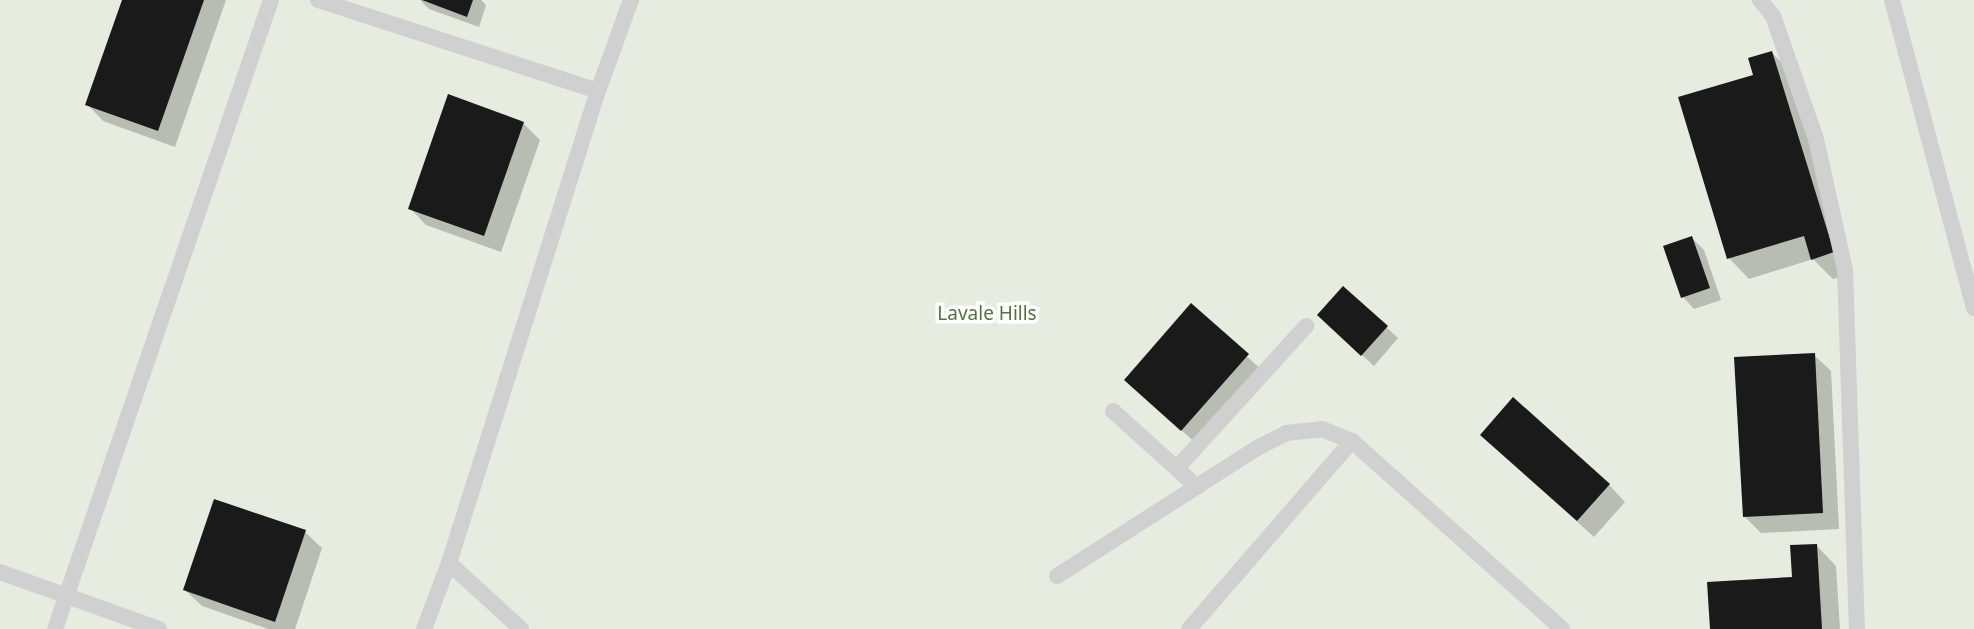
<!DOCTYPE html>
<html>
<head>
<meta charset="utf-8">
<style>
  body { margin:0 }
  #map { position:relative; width:1974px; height:629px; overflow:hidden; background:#fff; font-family:"Noto Sans",sans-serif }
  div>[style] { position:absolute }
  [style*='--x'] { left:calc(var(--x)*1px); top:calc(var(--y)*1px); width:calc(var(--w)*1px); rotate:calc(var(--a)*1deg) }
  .green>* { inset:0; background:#e6ecdf }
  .shadow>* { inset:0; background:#0003 }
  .building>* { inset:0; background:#1a1a1a }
  .lane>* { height:16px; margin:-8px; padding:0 8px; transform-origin:8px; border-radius:8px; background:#d0d0d0 }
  span { translate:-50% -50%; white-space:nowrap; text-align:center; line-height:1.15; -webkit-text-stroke:7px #fff; paint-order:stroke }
  .park-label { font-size:19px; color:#56703f }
</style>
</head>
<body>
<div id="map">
  <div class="green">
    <div style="clip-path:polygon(0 0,1974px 0,1974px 629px,0 629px)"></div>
  </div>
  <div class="shadow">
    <div style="clip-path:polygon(124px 0,226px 0,175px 147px,103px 121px,87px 104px)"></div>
    <div style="clip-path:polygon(420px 0,481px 0,486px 5px,479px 27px,429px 9px)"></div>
    <div style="clip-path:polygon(1772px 53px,1792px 73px,1853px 273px,1833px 279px,1813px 259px,1749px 279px,1729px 258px)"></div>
    <div style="clip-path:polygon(523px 123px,540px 140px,501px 252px,426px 225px,410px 208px)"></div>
    <div style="clip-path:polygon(1692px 238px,1704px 250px,1721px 300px,1694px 309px,1683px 297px)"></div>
    <div style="clip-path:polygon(1191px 306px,1264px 372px,1199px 446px,1143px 396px)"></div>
    <div style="clip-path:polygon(1331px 327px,1386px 327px,1398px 338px,1374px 366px)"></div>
    <div style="clip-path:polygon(1814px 355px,1831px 371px,1839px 529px,1761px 533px,1744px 516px)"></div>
    <div style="clip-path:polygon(1499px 451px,1609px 485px,1625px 502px,1594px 537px)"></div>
    <div style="clip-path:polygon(305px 532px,322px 548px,295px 629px,268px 629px,202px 606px,185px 590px)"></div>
    <div style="clip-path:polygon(1816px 545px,1836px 566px,1840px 629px,1712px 629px,1794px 579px)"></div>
  </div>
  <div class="building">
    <div style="clip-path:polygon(122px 0,204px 0,158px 131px,85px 105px)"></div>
    <div style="clip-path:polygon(422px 0,473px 0,467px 17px)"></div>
    <div style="clip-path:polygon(1772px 51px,1834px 252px,1811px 260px,1804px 236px,1727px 259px,1678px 97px,1753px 75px,1748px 58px)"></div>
    <div style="clip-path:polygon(448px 94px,524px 122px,484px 236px,408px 209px)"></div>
    <div style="clip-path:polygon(1692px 236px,1710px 288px,1681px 298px,1663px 246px)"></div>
    <div style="clip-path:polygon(1343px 286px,1388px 326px,1361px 356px,1317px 315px)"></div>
    <div style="clip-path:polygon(1191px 303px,1249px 354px,1181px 431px,1124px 380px)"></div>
    <div style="clip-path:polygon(1815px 353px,1823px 513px,1743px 517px,1734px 357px)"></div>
    <div style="clip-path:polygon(1513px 397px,1610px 484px,1577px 521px,1480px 435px)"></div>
    <div style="clip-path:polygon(214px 499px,306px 530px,275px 622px,183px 590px)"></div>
    <div style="clip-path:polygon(1817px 544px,1822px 629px,1710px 629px,1707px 582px,1792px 577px,1790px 545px)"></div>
  </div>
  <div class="lane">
    <div style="--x:318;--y:0;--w:294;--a:18"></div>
    <div style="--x:1760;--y:0;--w:21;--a:51"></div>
    <div style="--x:1773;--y:16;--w:130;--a:70.7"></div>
    <div style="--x:1816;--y:139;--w:134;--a:77.5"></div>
    <div style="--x:1845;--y:270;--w:359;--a:88.1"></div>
    <div style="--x:1892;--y:0;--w:319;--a:75.1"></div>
    <div style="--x:1113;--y:411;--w:113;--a:42.1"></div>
    <div style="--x:1177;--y:468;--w:192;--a:-47.7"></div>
    <div style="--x:449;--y:563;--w:98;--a:42.5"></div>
    <div style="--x:0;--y:572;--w:169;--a:19.7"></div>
    <div style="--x:1057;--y:576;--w:237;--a:-32.6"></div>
    <div style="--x:1257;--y:448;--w:33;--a:-27"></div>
    <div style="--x:1286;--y:433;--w:36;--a:-6"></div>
    <div style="--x:1322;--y:429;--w:32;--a:22"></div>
    <div style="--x:55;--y:629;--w:665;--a:-71.05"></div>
    <div style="--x:424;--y:629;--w:71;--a:-69.3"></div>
    <div style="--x:449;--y:563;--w:495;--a:-72.5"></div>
    <div style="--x:598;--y:91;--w:97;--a:-70.1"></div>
    <div style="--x:1189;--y:629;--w:249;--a:-49.1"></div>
    <div style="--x:1352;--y:441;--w:282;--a:41.8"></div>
  </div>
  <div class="park-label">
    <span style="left:987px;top:314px">Lavale Hills</span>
  </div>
</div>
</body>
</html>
